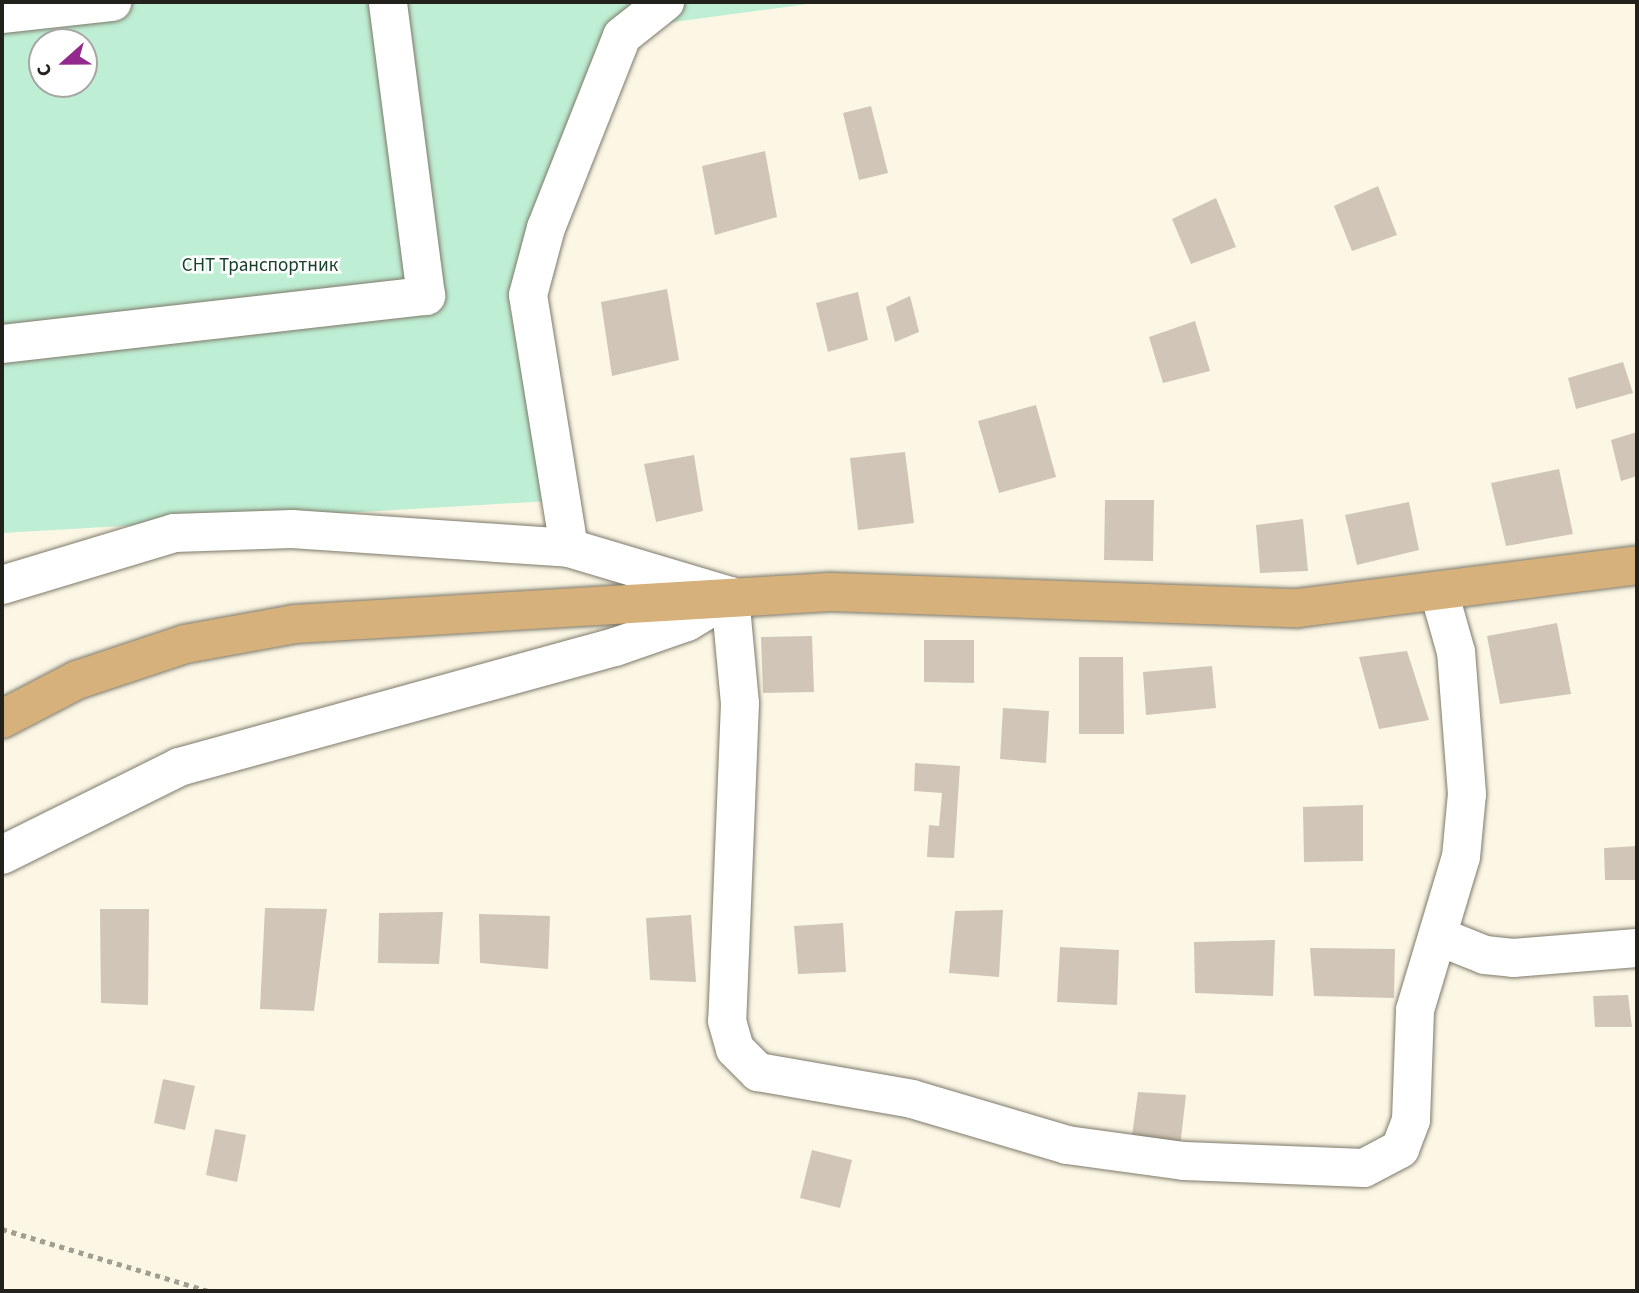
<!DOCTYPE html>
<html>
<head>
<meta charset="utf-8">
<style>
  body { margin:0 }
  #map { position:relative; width:1639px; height:1293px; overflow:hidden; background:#fcf7e5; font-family:"Source Sans 3",sans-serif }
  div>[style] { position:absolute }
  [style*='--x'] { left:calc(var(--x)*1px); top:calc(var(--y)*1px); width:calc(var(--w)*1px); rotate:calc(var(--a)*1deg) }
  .green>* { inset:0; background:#beeed3 }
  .building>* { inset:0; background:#d0c5b7 }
  .path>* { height:4.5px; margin-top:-2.25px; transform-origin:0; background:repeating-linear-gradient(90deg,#a29f91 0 5px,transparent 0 10px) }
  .roads { filter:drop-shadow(0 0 2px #7e796a) drop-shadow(0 0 2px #7e796a) }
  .minor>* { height:38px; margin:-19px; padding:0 19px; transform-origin:19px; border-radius:19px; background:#fff }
  .major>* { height:38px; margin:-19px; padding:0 19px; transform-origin:19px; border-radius:19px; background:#d7b17c }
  span { translate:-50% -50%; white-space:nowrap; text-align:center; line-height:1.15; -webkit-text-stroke:5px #fff; paint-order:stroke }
  .park-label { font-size:19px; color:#16402c }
  .frame { position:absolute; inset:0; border:4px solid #23211b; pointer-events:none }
  .north { position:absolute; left:28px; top:28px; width:70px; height:70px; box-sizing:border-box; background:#fff; border:2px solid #a7a6a4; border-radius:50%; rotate:249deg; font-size:19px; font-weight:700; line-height:28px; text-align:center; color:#23211b }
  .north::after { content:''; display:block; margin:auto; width:24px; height:32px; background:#92298d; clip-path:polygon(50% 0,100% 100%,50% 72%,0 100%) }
</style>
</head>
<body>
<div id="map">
  <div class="green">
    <div style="clip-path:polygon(evenodd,2px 2px,822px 2px,608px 31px,509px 303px,549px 501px,2px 533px,2px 2px,42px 42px,84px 42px,84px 84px,42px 84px,42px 42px)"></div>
  </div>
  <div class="building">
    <div style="clip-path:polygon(871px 106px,888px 173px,859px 180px,843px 113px)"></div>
    <div style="clip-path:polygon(765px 151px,777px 217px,715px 235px,702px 166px)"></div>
    <div style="clip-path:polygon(1378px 186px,1397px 235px,1352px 251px,1334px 206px)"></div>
    <div style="clip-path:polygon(1216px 198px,1236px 247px,1191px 264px,1172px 219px)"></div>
    <div style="clip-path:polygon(667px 289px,679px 360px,612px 376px,601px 302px)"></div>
    <div style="clip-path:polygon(858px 292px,868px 340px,828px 352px,816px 303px)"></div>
    <div style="clip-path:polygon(910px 296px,919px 332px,895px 342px,886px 307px)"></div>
    <div style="clip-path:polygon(1195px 321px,1210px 371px,1163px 383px,1149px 337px)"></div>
    <div style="clip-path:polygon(1623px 362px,1633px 393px,1576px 409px,1568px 378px)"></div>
    <div style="clip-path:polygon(1036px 405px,1056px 477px,999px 493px,978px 421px)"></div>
    <div style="clip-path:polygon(1637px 432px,1637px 476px,1621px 481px,1611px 440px)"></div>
    <div style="clip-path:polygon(905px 452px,914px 523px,858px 530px,850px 458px)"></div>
    <div style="clip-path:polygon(694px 455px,703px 511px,656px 522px,644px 464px)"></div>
    <div style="clip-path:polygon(1559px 469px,1573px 534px,1506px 546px,1491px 483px)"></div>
    <div style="clip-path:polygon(1105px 500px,1154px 500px,1153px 561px,1104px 560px)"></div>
    <div style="clip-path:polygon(1409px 502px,1419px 550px,1357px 565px,1345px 515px)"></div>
    <div style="clip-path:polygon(1303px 519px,1308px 571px,1260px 573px,1256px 525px)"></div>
    <div style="clip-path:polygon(1557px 623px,1571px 694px,1500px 704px,1487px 636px)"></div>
    <div style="clip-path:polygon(812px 636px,814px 692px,763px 693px,761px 637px)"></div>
    <div style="clip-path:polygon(924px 640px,974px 640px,974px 683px,924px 682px)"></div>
    <div style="clip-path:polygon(1407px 651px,1429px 720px,1379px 729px,1359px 657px)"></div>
    <div style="clip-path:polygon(1079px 657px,1123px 657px,1124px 734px,1079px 734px)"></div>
    <div style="clip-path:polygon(1212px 666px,1216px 708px,1146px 715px,1143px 672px)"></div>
    <div style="clip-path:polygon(1003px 708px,1049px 711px,1046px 763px,1000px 759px)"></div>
    <div style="clip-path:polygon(915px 763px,960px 766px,954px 858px,927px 857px,929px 825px,939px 826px,942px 793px,914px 791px)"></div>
    <div style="clip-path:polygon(1363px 805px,1363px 861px,1304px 862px,1303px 807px)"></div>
    <div style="clip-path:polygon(1637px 846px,1637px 880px,1605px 880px,1604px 848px)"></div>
    <div style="clip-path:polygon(265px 908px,327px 909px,314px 1011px,260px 1009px)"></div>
    <div style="clip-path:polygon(100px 909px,149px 909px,148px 1005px,101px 1003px)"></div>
    <div style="clip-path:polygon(1003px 910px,999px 977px,949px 973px,955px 911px)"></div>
    <div style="clip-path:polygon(443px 912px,439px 964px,378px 963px,379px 913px)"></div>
    <div style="clip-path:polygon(479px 914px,550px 916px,548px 969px,480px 963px)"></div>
    <div style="clip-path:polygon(691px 915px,696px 982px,650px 980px,646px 918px)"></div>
    <div style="clip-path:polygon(843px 923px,846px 972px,798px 974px,794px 926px)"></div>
    <div style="clip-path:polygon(1275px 940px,1273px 996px,1195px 993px,1194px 942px)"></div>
    <div style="clip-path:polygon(1060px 947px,1119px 950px,1117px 1005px,1057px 1002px)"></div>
    <div style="clip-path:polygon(1310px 948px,1395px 949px,1394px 998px,1314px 996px)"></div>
    <div style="clip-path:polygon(1628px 995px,1632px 1027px,1595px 1027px,1593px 996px)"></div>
    <div style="clip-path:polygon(163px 1079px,195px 1086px,185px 1130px,154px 1123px)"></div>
    <div style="clip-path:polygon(1138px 1092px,1186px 1095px,1180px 1147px,1131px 1143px)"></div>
    <div style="clip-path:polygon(215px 1129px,246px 1135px,237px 1182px,206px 1175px)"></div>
    <div style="clip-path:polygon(812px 1150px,852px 1160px,840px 1208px,800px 1198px)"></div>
  </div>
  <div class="path">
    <div style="--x:2;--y:1229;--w:216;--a:16.7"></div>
  </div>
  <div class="roads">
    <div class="minor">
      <div style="--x:2;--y:14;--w:111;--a:-6.2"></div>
      <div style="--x:2;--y:344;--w:427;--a:-6.5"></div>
      <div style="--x:426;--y:296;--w:296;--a:-97.4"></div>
      <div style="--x:569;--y:548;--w:256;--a:-99.2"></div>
      <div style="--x:528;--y:295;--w:69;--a:-75"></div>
      <div style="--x:546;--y:228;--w:206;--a:-68.4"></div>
      <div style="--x:622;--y:36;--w:55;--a:-38.3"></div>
      <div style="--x:2;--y:585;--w:180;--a:-16.8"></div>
      <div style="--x:174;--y:533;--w:118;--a:-1.9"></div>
      <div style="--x:292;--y:529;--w:278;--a:3.9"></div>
      <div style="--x:569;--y:548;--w:168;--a:16.6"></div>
      <div style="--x:730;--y:596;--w:107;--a:84.7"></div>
      <div style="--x:740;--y:703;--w:318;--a:92.3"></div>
      <div style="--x:727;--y:1021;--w:29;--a:74"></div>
      <div style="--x:735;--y:1049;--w:33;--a:45"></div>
      <div style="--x:758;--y:1072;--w:156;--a:9.9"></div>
      <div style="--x:912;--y:1099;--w:162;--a:16.5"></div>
      <div style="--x:1067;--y:1145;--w:118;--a:7.8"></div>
      <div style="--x:1184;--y:1161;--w:180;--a:2.2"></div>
      <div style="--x:1364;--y:1168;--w:41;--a:-27.8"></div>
      <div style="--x:1400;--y:1149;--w:31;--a:-69"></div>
      <div style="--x:1411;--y:1120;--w:110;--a:-87.9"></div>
      <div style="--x:1415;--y:1010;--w:160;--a:-73.3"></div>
      <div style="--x:1461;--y:857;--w:63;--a:-84.6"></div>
      <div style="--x:1467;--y:794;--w:142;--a:-94.4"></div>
      <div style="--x:1456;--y:652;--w:62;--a:-105.8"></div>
      <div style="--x:2;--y:855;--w:198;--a:-26.4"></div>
      <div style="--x:179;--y:767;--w:452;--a:-15.4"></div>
      <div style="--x:615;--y:647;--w:76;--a:-19.1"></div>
      <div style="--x:687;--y:622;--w:50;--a:-31.2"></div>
      <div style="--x:1440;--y:937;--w:48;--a:21.8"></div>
      <div style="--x:1485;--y:955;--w:28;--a:6"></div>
      <div style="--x:1513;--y:958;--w:124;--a:-4.6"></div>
    </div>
    <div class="major">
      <div style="--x:2;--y:719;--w:85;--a:-27.5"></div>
      <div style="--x:77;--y:680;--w:114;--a:-18.4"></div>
      <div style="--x:185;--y:644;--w:112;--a:-10.3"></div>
      <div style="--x:295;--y:624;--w:536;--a:-3.42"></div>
      <div style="--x:830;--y:592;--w:468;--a:2"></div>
      <div style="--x:1298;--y:608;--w:342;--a:-7.2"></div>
    </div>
  </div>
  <div class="park-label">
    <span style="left:260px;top:266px">СНТ Транспортник</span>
  </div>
  <div class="frame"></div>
  <div class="north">С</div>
</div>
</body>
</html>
